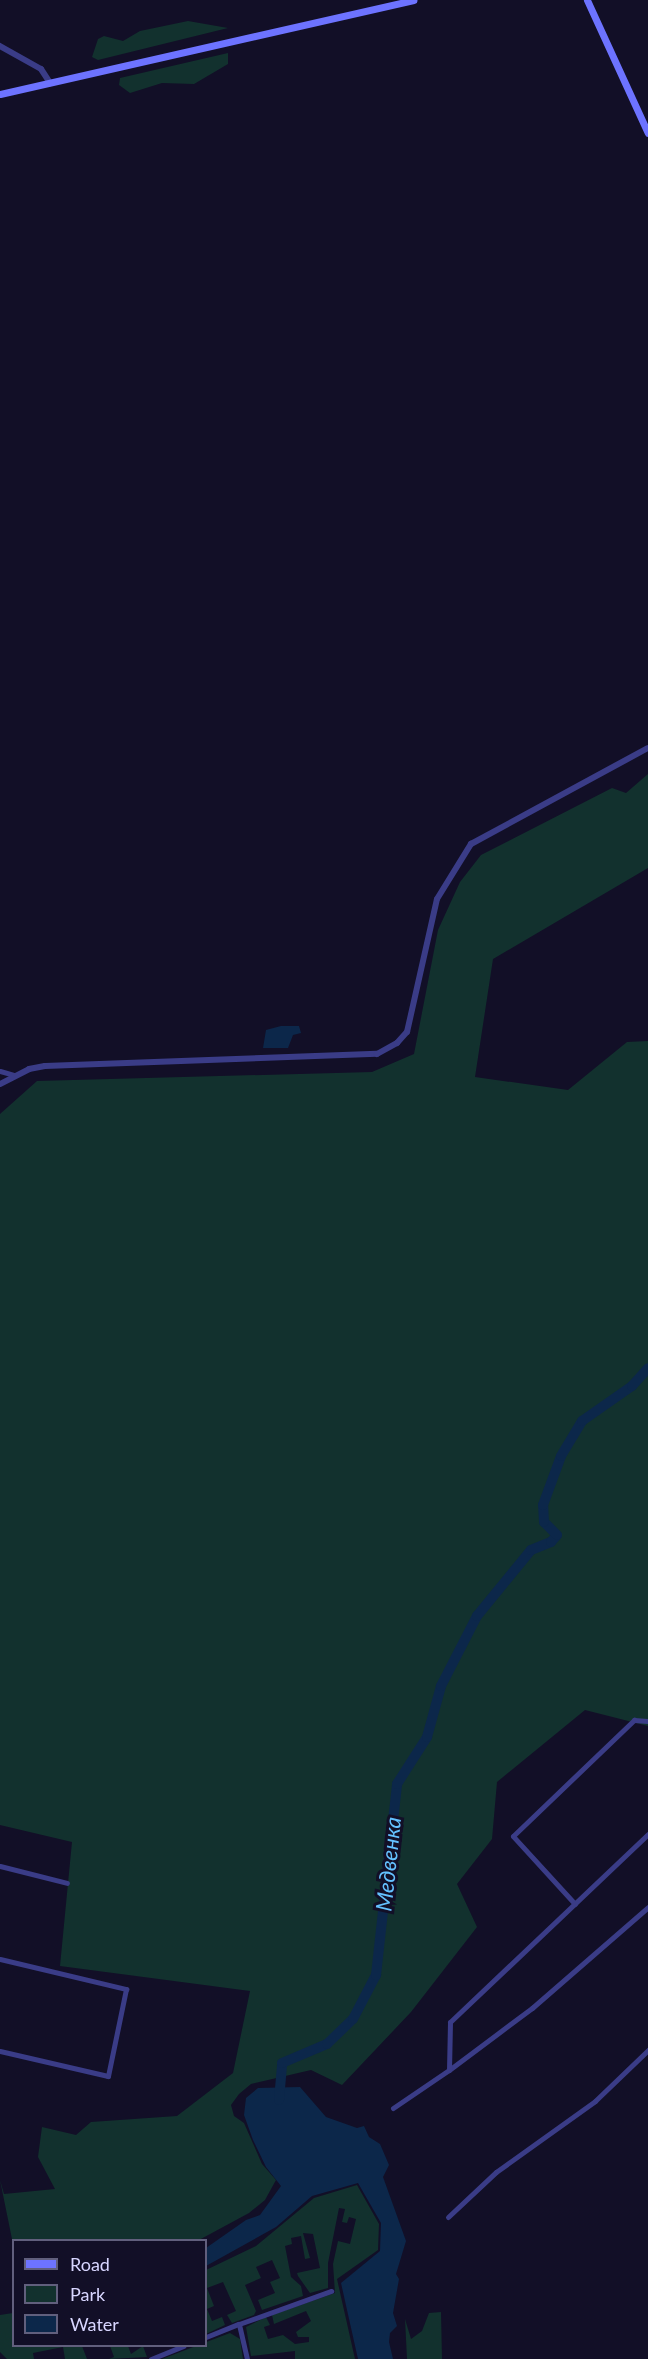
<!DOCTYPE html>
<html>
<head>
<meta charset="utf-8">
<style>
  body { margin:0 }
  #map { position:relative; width:648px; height:2359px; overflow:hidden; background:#120f27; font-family:Lato,sans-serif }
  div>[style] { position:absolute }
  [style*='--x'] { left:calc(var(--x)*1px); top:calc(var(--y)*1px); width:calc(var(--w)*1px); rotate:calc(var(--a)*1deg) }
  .green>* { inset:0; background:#12312e }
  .water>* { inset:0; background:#0c274a }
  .river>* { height:10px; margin:-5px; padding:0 5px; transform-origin:5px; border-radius:5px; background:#0c274a }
  .minor>* { height:5px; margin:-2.5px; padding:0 2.5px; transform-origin:2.5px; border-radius:2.5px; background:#3a3c87 }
  .tertiary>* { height:6px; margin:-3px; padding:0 3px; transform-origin:3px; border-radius:3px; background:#3a3c87 }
  .secondary>* { height:7px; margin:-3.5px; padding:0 3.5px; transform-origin:3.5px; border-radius:3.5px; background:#6d73ff }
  span { translate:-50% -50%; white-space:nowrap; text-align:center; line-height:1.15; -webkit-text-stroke:6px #120f27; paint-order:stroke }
  .water-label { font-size:22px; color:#64c1ff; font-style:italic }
  .legend { position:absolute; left:12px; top:2239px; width:195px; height:108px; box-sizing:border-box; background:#120f27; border:2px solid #615f7d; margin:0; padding:8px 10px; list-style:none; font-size:18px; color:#d8d6ff }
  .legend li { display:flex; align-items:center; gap:12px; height:30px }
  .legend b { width:30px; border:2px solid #615f7d }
</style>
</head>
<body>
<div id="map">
  <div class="green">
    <div style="clip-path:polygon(188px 21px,228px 28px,98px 60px,92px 57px,98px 39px,104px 36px,123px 41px,140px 31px)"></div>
    <div style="clip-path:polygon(228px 53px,228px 64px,194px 84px,162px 83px,130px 93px,119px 85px,120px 78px)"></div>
    <div style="clip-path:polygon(648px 774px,648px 868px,493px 959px,475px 1077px,568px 1090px,627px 1042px,648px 1041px,648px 1726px,585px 1710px,497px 1782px,492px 1839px,457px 1884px,477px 1927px,411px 2012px,342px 2085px,311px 2070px,251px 2084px,239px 2094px,231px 2105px,234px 2116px,244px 2123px,262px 2164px,276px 2180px,265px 2200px,249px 2213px,199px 2240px,14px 2240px,13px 2244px,0 2180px,4px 2194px,55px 2189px,38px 2157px,42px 2127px,76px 2135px,91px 2122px,177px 2116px,233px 2073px,250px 1991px,60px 1966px,72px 1842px,0 1825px,0 1114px,37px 1081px,372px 1072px,414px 1054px,438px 930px,460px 882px,481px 855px,612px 788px,626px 793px)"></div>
    <div style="clip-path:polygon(357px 2185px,379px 2224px,378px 2250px,337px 2279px,355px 2359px,295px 2359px,295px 2351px,251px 2356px,246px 2327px,266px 2317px,270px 2325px,264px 2327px,268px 2339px,283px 2335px,295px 2344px,309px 2342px,309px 2337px,298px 2337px,296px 2332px,311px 2321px,306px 2311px,274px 2324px,272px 2315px,335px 2293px,333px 2264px,338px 2241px,350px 2244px,356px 2219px,349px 2217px,347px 2223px,342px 2222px,345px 2209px,339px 2208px,328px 2263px,328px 2288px,310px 2293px,298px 2276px,297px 2273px,320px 2268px,313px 2234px,303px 2233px,310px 2258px,305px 2259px,301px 2236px,291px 2238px,292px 2244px,285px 2246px,291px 2277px,301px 2286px,303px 2296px,262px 2310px,258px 2300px,275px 2293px,270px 2282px,280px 2278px,272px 2260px,256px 2267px,261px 2278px,245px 2285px,256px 2311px,254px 2315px,232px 2323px,227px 2315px,236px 2311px,223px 2282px,207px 2288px,214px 2306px,207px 2309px,212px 2321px,222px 2317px,225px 2325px,206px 2334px,206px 2270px,256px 2246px,314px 2198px)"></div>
    <div style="clip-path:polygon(441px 2312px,442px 2359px,407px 2359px,405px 2319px,411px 2339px,422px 2331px,429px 2313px)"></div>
    <div style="clip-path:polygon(13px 2313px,14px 2346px,82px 2346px,87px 2359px,65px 2359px,63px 2347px,33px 2353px,34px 2359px,7px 2359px,0 2352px,0 2315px)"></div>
    <div style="clip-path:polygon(230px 2333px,240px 2339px,243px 2359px,162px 2359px)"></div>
    <div style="clip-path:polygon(110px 2346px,128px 2346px,131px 2354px,143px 2346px,147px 2357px,109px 2359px,114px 2357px)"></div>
  </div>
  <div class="water">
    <div style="clip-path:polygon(281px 1026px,299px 1026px,301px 1033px,293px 1035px,288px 1048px,263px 1048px,266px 1030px)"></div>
    <div style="clip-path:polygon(300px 2087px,326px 2117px,357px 2128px,364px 2126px,369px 2137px,380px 2144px,389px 2165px,383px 2177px,406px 2241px,396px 2274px,399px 2279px,393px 2313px,397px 2326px,390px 2333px,389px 2342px,393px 2359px,358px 2359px,341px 2283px,380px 2251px,381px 2223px,358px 2183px,312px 2196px,276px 2227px,206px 2266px,206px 2248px,246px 2220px,260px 2215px,281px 2186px,266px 2167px,253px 2140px,244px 2115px,246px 2098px,258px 2088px)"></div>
  </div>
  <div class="river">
    <div style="--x:279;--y:2100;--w:37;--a:-85"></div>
    <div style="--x:282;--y:2063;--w:49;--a:-22.9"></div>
    <div style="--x:327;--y:2044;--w:36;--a:-44"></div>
    <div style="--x:353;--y:2019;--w:50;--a:-62.4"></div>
    <div style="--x:376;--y:1975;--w:192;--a:-83.7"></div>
    <div style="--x:397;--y:1784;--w:56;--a:-57.4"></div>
    <div style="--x:427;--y:1737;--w:53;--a:-74.6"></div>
    <div style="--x:441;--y:1686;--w:79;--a:-62.8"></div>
    <div style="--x:477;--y:1616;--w:85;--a:-50.7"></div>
    <div style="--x:531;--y:1550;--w:22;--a:-22"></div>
    <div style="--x:551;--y:1542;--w:9;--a:-49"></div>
    <div style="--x:557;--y:1535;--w:18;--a:-135"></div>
    <div style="--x:544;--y:1522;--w:17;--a:-93"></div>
    <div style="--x:543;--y:1505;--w:52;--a:-69.8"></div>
    <div style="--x:561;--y:1456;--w:41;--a:-59"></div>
    <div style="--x:582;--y:1421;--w:61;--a:-35"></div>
    <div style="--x:632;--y:1386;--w:24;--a:-48"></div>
  </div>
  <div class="minor">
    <div style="--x:0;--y:1071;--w:15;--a:16"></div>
    <div style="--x:0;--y:1866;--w:69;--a:14.2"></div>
    <div style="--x:575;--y:1904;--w:92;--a:-132.4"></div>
    <div style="--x:513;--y:1836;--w:168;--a:-43.8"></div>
    <div style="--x:634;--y:1720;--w:14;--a:4"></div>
    <div style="--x:0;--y:1959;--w:130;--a:13.4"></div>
    <div style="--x:126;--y:1989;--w:89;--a:101.7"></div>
    <div style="--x:108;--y:2076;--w:111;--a:-167"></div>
    <div style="--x:449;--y:2070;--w:104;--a:-36.8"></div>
    <div style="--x:532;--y:2008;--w:154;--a:-41"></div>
    <div style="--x:393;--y:2108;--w:68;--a:-34.2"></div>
    <div style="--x:449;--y:2070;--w:48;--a:-88.8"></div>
    <div style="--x:450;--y:2022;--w:273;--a:-43.5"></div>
    <div style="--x:448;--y:2217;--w:66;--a:-43.2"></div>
    <div style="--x:496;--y:2172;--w:122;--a:-35.6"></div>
    <div style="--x:595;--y:2101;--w:74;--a:-43.9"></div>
    <div style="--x:206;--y:2337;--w:35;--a:-22"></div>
    <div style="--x:151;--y:2359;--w:35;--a:-22"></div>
    <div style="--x:247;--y:2359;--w:36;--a:-103"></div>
    <div style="--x:239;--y:2324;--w:98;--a:-19.7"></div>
  </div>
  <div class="tertiary">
    <div style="--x:0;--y:46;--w:47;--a:29.3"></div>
    <div style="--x:41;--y:69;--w:17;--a:57"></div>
    <div style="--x:0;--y:1084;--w:33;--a:-27"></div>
    <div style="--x:29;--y:1069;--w:16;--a:-11"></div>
    <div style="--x:45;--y:1066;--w:332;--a:-2.1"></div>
    <div style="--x:377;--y:1054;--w:23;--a:-29"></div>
    <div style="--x:397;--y:1043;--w:15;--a:-48"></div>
    <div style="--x:407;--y:1032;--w:136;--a:-77.3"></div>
    <div style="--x:437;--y:899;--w:65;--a:-58.3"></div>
    <div style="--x:471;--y:844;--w:201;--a:-28.5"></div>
  </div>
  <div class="secondary">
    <div style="--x:587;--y:0;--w:146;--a:65.4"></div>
    <div style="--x:0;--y:94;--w:424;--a:-12.8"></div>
  </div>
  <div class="water-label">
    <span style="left:388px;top:1864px;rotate:-84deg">Медвенка</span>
  </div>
  <ul class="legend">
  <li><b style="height:8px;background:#6d73ff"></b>Road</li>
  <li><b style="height:16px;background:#12312e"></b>Park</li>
  <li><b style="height:16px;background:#0c274a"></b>Water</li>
  </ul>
</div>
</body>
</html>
